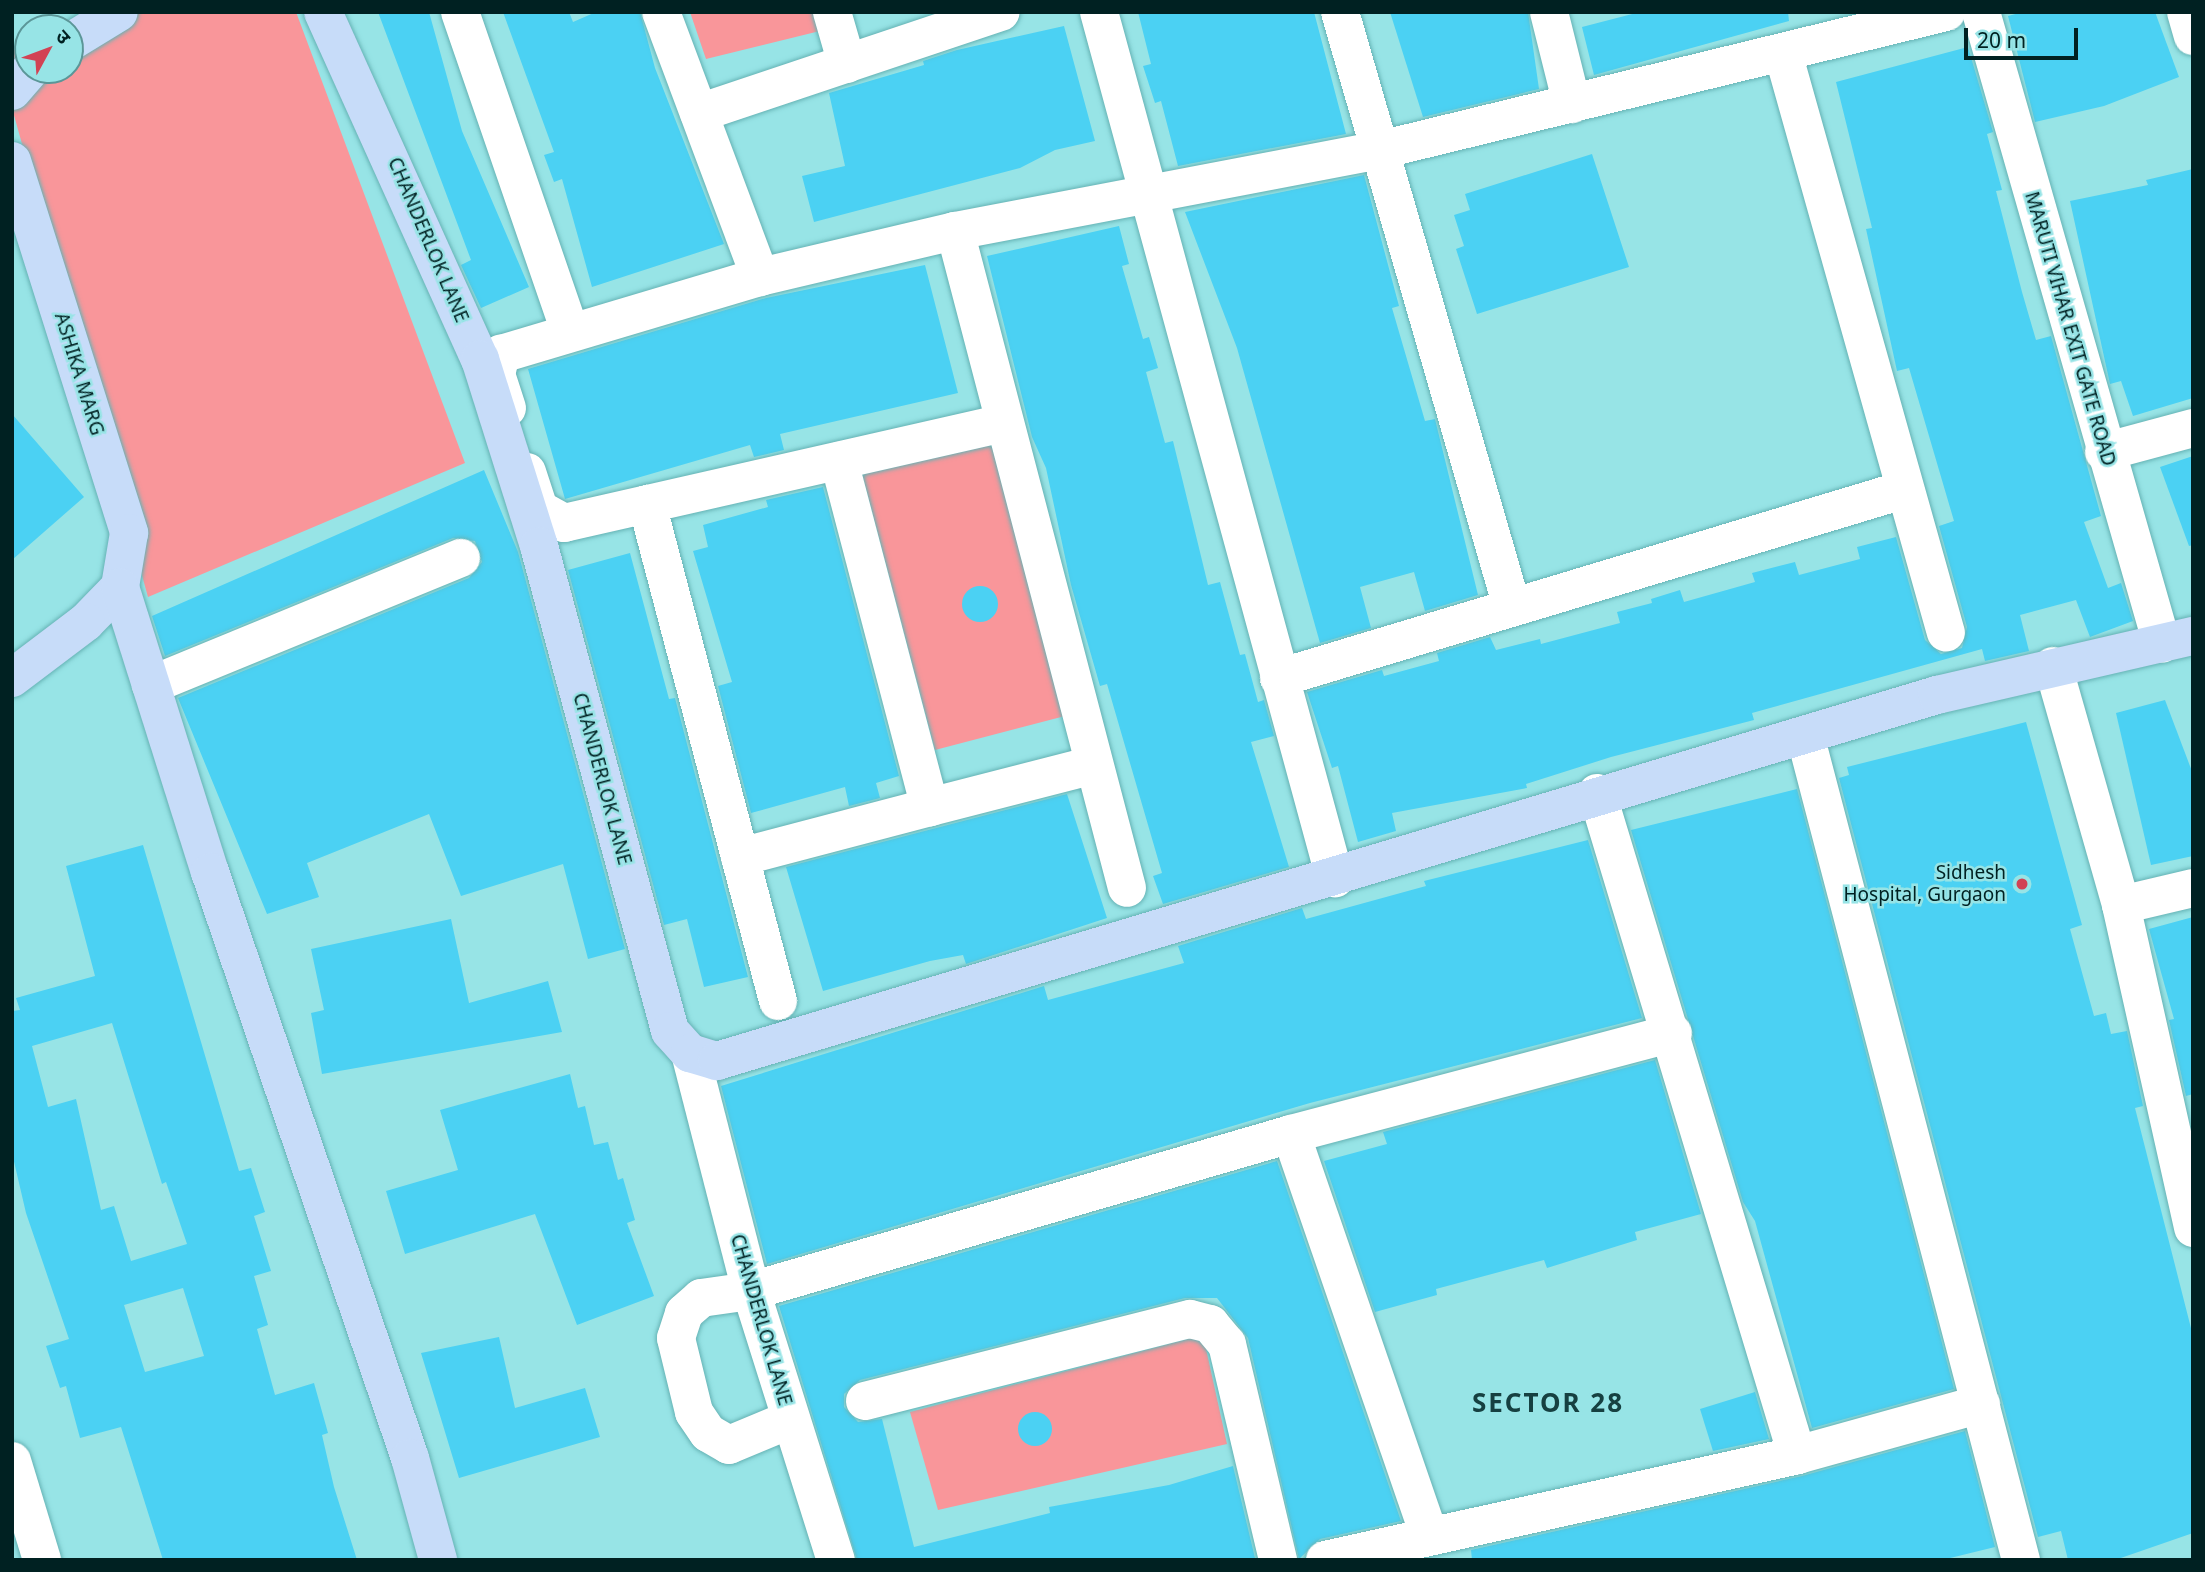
<!DOCTYPE html>
<html>
<head>
<meta charset="utf-8">
<style>
  body { margin:0 }
  #map { position:relative; width:2205px; height:1572px; overflow:hidden; background:#97e4e6; font-family:"Noto Sans","Noto Sans Devanagari",sans-serif }
  div>[style] { position:absolute }
  [style*='--x'] { left:calc(var(--x)*1px); top:calc(var(--y)*1px); width:calc(var(--w)*1px); rotate:calc(var(--a)*1deg) }
  .green>* { inset:0; background:#f9969a }
  .building>* { inset:0; background:#4bd1f3 }
  .round { border-radius:50% }
  .roads { filter:drop-shadow(0 0 2px #65b2b4) drop-shadow(0 0 2px #65b2b4) }
  .street>* { height:38px; margin:-19px; padding:0 19px; transform-origin:19px; border-radius:19px; background:#fff }
  .secondary>* { height:38px; margin:-19px; padding:0 19px; transform-origin:19px; border-radius:19px; background:#c7dcf9 }
  .dots>* { width:19px; height:19px; translate:-50% -50%; box-sizing:border-box; border:4px solid #97e4e6; border-radius:50% }
  span { translate:-50% -50%; white-space:nowrap; text-align:center; line-height:1.15; -webkit-text-stroke:5px #97e4e6; paint-order:stroke }
  .street-label { font-size:19px; color:#002122 }
  .poi-label { font-size:19px; color:#002122 }
  .right { translate:-100% -50%; text-align:right }
  .district-label { font-size:26px; color:#164041; font-weight:700; letter-spacing:2px }
  .frame { position:absolute; inset:0; border:14px solid #002122; pointer-events:none }
  .north { position:absolute; left:14px; top:14px; width:70px; height:70px; box-sizing:border-box; background:#97e4e6; border:2px solid #5b9698; border-radius:50%; rotate:49deg; font-size:19px; font-weight:700; line-height:28px; text-align:center; color:#002122 }
  .north::after { content:''; display:block; margin:auto; width:24px; height:32px; background:#d24254; clip-path:polygon(50% 0,100% 100%,50% 72%,0 100%) }
  .scale { position:absolute; left:1964px; top:28px; width:114px; height:32px; box-sizing:border-box; border:4px solid #002122; border-top:0; padding-left:9px; font-size:21px; line-height:24px; white-space:nowrap; color:#002122; -webkit-text-stroke:5px #97e4e6; paint-order:stroke }
</style>
</head>
<body>
<div id="map">
  <div class="green">
    <div style="clip-path:polygon(117px 12px,296px 12px,465px 463px,148px 597px,12px 108px,12px 51px,28px 45px,28px 70px,70px 70px,70px 30px)"></div>
    <div style="clip-path:polygon(690px 12px,822px 12px,828px 29px,706px 59px)"></div>
    <div style="clip-path:polygon(989px 435px,1065px 716px,935px 750px,860px 466px)"></div>
    <div style="clip-path:polygon(1203px 1335px,1227px 1444px,938px 1510px,910px 1412px)"></div>
  </div>
  <div class="building">
    <div style="clip-path:polygon(378px 12px,429px 12px,462px 131px,529px 287px,481px 308px,461px 265px,471px 260px)"></div>
    <div style="clip-path:polygon(503px 12px,569px 12px,573px 22px,596px 12px,640px 12px,655px 68px,724px 244px,592px 287px,562px 179px,554px 182px,544px 155px,554px 152px)"></div>
    <div style="clip-path:polygon(1138px 12px,1314px 12px,1346px 134px,1178px 166px,1161px 101px,1155px 103px,1143px 66px,1151px 64px)"></div>
    <div style="clip-path:polygon(1390px 12px,1528px 12px,1539px 89px,1423px 117px)"></div>
    <div style="clip-path:polygon(1640px 12px,1788px 12px,1789px 21px,1594px 75px,1582px 27px)"></div>
    <div style="clip-path:polygon(2023px 12px,2155px 12px,2179px 77px,2104px 106px,2035px 122px,2008px 16px)"></div>
    <div style="clip-path:polygon(1064px 26px,1095px 141px,1055px 150px,1020px 168px,814px 222px,802px 176px,845px 166px,829px 93px,924px 65px,923px 61px,957px 50px)"></div>
    <div style="clip-path:polygon(1968px 47px,1993px 132px,1987px 134px,2002px 190px,1996px 191px,2022px 292px,2036px 340px,2051px 336px,2101px 516px,2084px 522px,2108px 588px,2121px 583px,2133px 621px,2090px 637px,2076px 600px,2020px 615px,2029px 651px,1985px 661px,1982px 649px,1752px 713px,1754px 720px,1611px 757px,1526px 784px,1527px 788px,1392px 813px,1396px 831px,1358px 842px,1338px 766px,1332px 768px,1307px 692px,1382px 670px,1384px 676px,1439px 661px,1437px 653px,1490px 637px,1496px 650px,1540px 639px,1541px 644px,1620px 623px,1617px 612px,1652px 603px,1651px 599px,1680px 590px,1684px 602px,1755px 582px,1752px 573px,1795px 562px,1799px 575px,1860px 559px,1857px 547px,1896px 537px,1925px 640px,1941px 654px,1962px 648px,1967px 627px,1939px 526px,1954px 521px,1909px 368px,1897px 371px,1866px 229px,1872px 228px,1836px 82px)"></div>
    <div style="clip-path:polygon(1592px 154px,1629px 267px,1477px 314px,1456px 249px,1464px 246px,1454px 215px,1470px 210px,1465px 194px)"></div>
    <div style="clip-path:polygon(2193px 169px,2193px 398px,2133px 416px,2121px 381px,2110px 384px,2070px 201px,2148px 185px,2146px 180px)"></div>
    <div style="clip-path:polygon(1364px 175px,1399px 306px,1392px 308px,1425px 421px,1435px 419px,1478px 595px,1425px 611px,1414px 572px,1360px 587px,1371px 628px,1320px 643px,1237px 348px,1185px 212px)"></div>
    <div style="clip-path:polygon(1119px 226px,1129px 264px,1122px 266px,1143px 339px,1149px 337px,1158px 368px,1146px 372px,1165px 443px,1173px 441px,1208px 585px,1220px 582px,1240px 655px,1245px 654px,1258px 702px,1264px 700px,1274px 736px,1251px 742px,1289px 867px,1163px 904px,1153px 876px,1162px 873px,1107px 684px,1100px 686px,1071px 585px,1046px 468px,1032px 437px,987px 256px)"></div>
    <div style="clip-path:polygon(925px 265px,958px 393px,780px 434px,784px 450px,754px 457px,750px 445px,565px 499px,528px 369px,766px 298px)"></div>
    <div style="clip-path:polygon(12px 414px,84px 497px,12px 560px)"></div>
    <div style="clip-path:polygon(2193px 456px,2193px 545px,2189px 546px,2160px 467px)"></div>
    <div style="clip-path:polygon(484px 470px,518px 552px,625px 949px,588px 959px,563px 864px,461px 896px,429px 814px,307px 863px,319px 897px,267px 914px,178px 698px,469px 578px,482px 562px,475px 541px,453px 538px,165px 656px,152px 616px)"></div>
    <div style="clip-path:polygon(823px 487px,899px 776px,876px 783px,880px 798px,849px 806px,845px 787px,751px 813px,718px 686px,732px 682px,693px 551px,708px 547px,703px 525px,768px 507px,766px 500px)"></div>
    <div style="clip-path:polygon(630px 553px,669px 699px,675px 698px,748px 977px,704px 987px,687px 919px,664px 925px,568px 570px)"></div>
    <div class="round" style="left:962px;top:586px;width:36px;height:36px"></div>
    <div style="clip-path:polygon(2165px 700px,2193px 774px,2193px 856px,2151px 865px,2116px 713px)"></div>
    <div style="clip-path:polygon(2026px 722px,2082px 925px,2070px 929px,2094px 1016px,2106px 1013px,2111px 1034px,2127px 1031px,2143px 1106px,2135px 1108px,2193px 1336px,2193px 1533px,2115px 1560px,2068px 1560px,2061px 1531px,2038px 1537px,1839px 778px,1849px 775px,1847px 767px)"></div>
    <div style="clip-path:polygon(1797px 789px,1954px 1389px,1812px 1428px,1755px 1221px,1743px 1202px,1631px 830px)"></div>
    <div style="clip-path:polygon(1067px 794px,1107px 918px,966px 964px,963px 955px,930px 961px,823px 991px,786px 867px)"></div>
    <div style="clip-path:polygon(1588px 840px,1642px 1018px,1310px 1103px,767px 1264px,721px 1086px,1044px 986px,1048px 1000px,1184px 963px,1178px 946px,1302px 908px,1306px 919px,1426px 886px,1424px 881px)"></div>
    <div style="clip-path:polygon(evenodd,143px 845px,239px 1171px,251px 1168px,265px 1212px,254px 1216px,271px 1271px,254px 1276px,268px 1325px,257px 1329px,275px 1395px,314px 1383px,328px 1433px,322px 1435px,334px 1487px,357px 1560px,163px 1560px,121px 1427px,80px 1438px,66px 1386px,60px 1388px,46px 1346px,69px 1339px,26px 1213px,12px 1153px,12px 1011px,20px 1010px,16px 998px,95px 976px,66px 866px,143px 845px,112px 1023px,162px 1184px,166px 1182px,187px 1244px,131px 1261px,114px 1206px,101px 1210px,76px 1099px,48px 1107px,32px 1046px,112px 1023px,143px 845px,183px 1288px,204px 1356px,145px 1372px,124px 1305px,183px 1288px)"></div>
    <div style="clip-path:polygon(2193px 917px,2193px 1094px,2186px 1096px,2169px 1020px,2174px 1019px,2149px 929px)"></div>
    <div style="clip-path:polygon(451px 919px,469px 1003px,548px 981px,562px 1032px,322px 1074px,311px 1013px,324px 1010px,311px 949px)"></div>
    <div style="clip-path:polygon(1655px 1060px,1701px 1214px,1635px 1232px,1637px 1240px,1547px 1268px,1544px 1260px,1436px 1289px,1437px 1295px,1375px 1312px,1324px 1161px,1387px 1144px,1383px 1132px)"></div>
    <div style="clip-path:polygon(570px 1074px,578px 1108px,585px 1106px,594px 1145px,608px 1142px,618px 1180px,623px 1178px,635px 1220px,627px 1223px,654px 1296px,577px 1325px,535px 1214px,405px 1254px,386px 1191px,458px 1170px,440px 1110px)"></div>
    <div style="clip-path:polygon(1277px 1161px,1401px 1521px,1320px 1539px,1299px 1559px,1248px 1338px,1217px 1298px,1185px 1298px,860px 1380px,844px 1394px,844px 1407px,858px 1422px,882px 1419px,914px 1547px,1050px 1513px,1049px 1507px,1169px 1485px,1233px 1466px,1255px 1558px,857px 1560px,779px 1306px)"></div>
    <div style="clip-path:polygon(499px 1337px,515px 1408px,585px 1388px,600px 1437px,459px 1478px,421px 1353px)"></div>
    <div style="clip-path:polygon(1755px 1392px,1769px 1439px,1713px 1451px,1700px 1409px)"></div>
    <div class="round" style="left:1018px;top:1412px;width:34px;height:34px"></div>
    <div style="clip-path:polygon(1965px 1431px,1995px 1547px,1942px 1560px,1472px 1560px,1471px 1550px,1802px 1476px)"></div>
  </div>
  <div class="roads">
    <div class="street">
      <div style="--x:460;--y:12;--w:338;--a:71"></div>
      <div style="--x:661;--y:12;--w:283;--a:69.5"></div>
      <div style="--x:832;--y:12;--w:54;--a:73.9"></div>
      <div style="--x:1099;--y:12;--w:898;--a:74.76"></div>
      <div style="--x:1340;--y:12;--w:619;--a:73.88"></div>
      <div style="--x:1549;--y:12;--w:95;--a:76"></div>
      <div style="--x:1981;--y:12;--w:657;--a:74.02"></div>
      <div style="--x:2186;--y:12;--w:25;--a:74"></div>
      <div style="--x:1783;--y:53;--w:602;--a:74.3"></div>
      <div style="--x:699;--y:113;--w:318;--a:-18.5"></div>
      <div style="--x:955;--y:231;--w:679;--a:75.33"></div>
      <div style="--x:507;--y:408;--w:35;--a:-108"></div>
      <div style="--x:496;--y:375;--w:22;--a:-77"></div>
      <div style="--x:501;--y:354;--w:270;--a:-16.6"></div>
      <div style="--x:760;--y:277;--w:200;--a:-13.3"></div>
      <div style="--x:955;--y:231;--w:429;--a:-10.8"></div>
      <div style="--x:1376;--y:151;--w:587;--a:-13.7"></div>
      <div style="--x:2104;--y:452;--w:92;--a:-15.1"></div>
      <div style="--x:839;--y:461;--w:358;--a:75.3"></div>
      <div style="--x:930;--y:807;--w:169;--a:-14.4"></div>
      <div style="--x:527;--y:472;--w:39;--a:72"></div>
      <div style="--x:539;--y:509;--w:29;--a:29"></div>
      <div style="--x:564;--y:523;--w:451;--a:-12.8"></div>
      <div style="--x:647;--y:504;--w:514;--a:75.23"></div>
      <div style="--x:2053;--y:666;--w:248;--a:74.1"></div>
      <div style="--x:2121;--y:905;--w:331;--a:77.4"></div>
      <div style="--x:1279;--y:678;--w:652;--a:-16.77"></div>
      <div style="--x:151;--y:685;--w:335;--a:-22.3"></div>
      <div style="--x:1805;--y:735;--w:853;--a:75.33"></div>
      <div style="--x:1597;--y:793;--w:692;--a:73.19"></div>
      <div style="--x:740;--y:857;--w:196;--a:-14.7"></div>
      <div style="--x:2121;--y:905;--w:74;--a:-13.3"></div>
      <div style="--x:690;--y:1053;--w:246;--a:75.6"></div>
      <div style="--x:751;--y:1291;--w:282;--a:72.5"></div>
      <div style="--x:1291;--y:1134;--w:424;--a:71"></div>
      <div style="--x:865;--y:1401;--w:335;--a:-14.2"></div>
      <div style="--x:1190;--y:1319;--w:21;--a:14"></div>
      <div style="--x:1210;--y:1324;--w:26;--a:50"></div>
      <div style="--x:1227;--y:1344;--w:222;--a:76.7"></div>
      <div style="--x:789;--y:1420;--w:65;--a:157.4"></div>
      <div style="--x:729;--y:1445;--w:24;--a:-150"></div>
      <div style="--x:708;--y:1433;--w:25;--a:-124"></div>
      <div style="--x:694;--y:1412;--w:76;--a:-103.7"></div>
      <div style="--x:676;--y:1338;--w:26;--a:-72"></div>
      <div style="--x:684;--y:1313;--w:23;--a:-41"></div>
      <div style="--x:701;--y:1298;--w:50;--a:-8"></div>
      <div style="--x:751;--y:1291;--w:562;--a:-16.21"></div>
      <div style="--x:1291;--y:1134;--w:395;--a:-14.8"></div>
      <div style="--x:12;--y:1461;--w:103;--a:73.1"></div>
      <div style="--x:1325;--y:1560;--w:484;--a:-12.5"></div>
      <div style="--x:1797;--y:1455;--w:191;--a:-15.5"></div>
    </div>
    <div class="secondary">
      <div style="--x:323;--y:12;--w:381;--a:65.7"></div>
      <div style="--x:480;--y:359;--w:196;--a:72.5"></div>
      <div style="--x:539;--y:546;--w:502;--a:74.88"></div>
      <div style="--x:670;--y:1031;--w:30;--a:48"></div>
      <div style="--x:690;--y:1053;--w:28;--a:17"></div>
      <div style="--x:717;--y:1061;--w:1274;--a:-16.7"></div>
      <div style="--x:1937;--y:695;--w:263;--a:-13"></div>
      <div style="--x:70;--y:42;--w:57;--a:-31.5"></div>
      <div style="--x:12;--y:91;--w:28;--a:-49"></div>
      <div style="--x:12;--y:161;--w:390;--a:72.5"></div>
      <div style="--x:129;--y:533;--w:55;--a:99.5"></div>
      <div style="--x:120;--y:587;--w:49;--a:134.2"></div>
      <div style="--x:86;--y:622;--w:93;--a:142.9"></div>
      <div style="--x:120;--y:587;--w:299;--a:72.5"></div>
      <div style="--x:210;--y:872;--w:619;--a:71.16"></div>
      <div style="--x:410;--y:1458;--w:106;--a:74.6"></div>
    </div>
  </div>
  <div class="dots">
    <div style="left:2022px;top:884px;background:#d24254"></div>
  </div>
  <div class="street-label">
    <span style="left:428px;top:240px;rotate:67deg">CHANDERLOK LANE</span>
    <span style="left:2070px;top:329px;rotate:74deg">MARUTI VIHAR EXIT GATE ROAD</span>
    <span style="left:79px;top:374px;rotate:73deg">ASHIKA MARG</span>
    <span style="left:602px;top:779px;rotate:75deg">CHANDERLOK LANE</span>
    <span style="left:761px;top:1320px;rotate:74deg">CHANDERLOK LANE</span>
  </div>
  <div class="poi-label">
    <span class="right" style="left:2006px;top:884px">Sidhesh<br>Hospital, Gurgaon</span>
  </div>
  <div class="district-label">
    <span style="left:1548px;top:1403px">SECTOR 28</span>
  </div>
  <div class="frame"></div>
  <div class="north">उ</div>
  <div class="scale">20 m</div>
</div>
</body>
</html>
